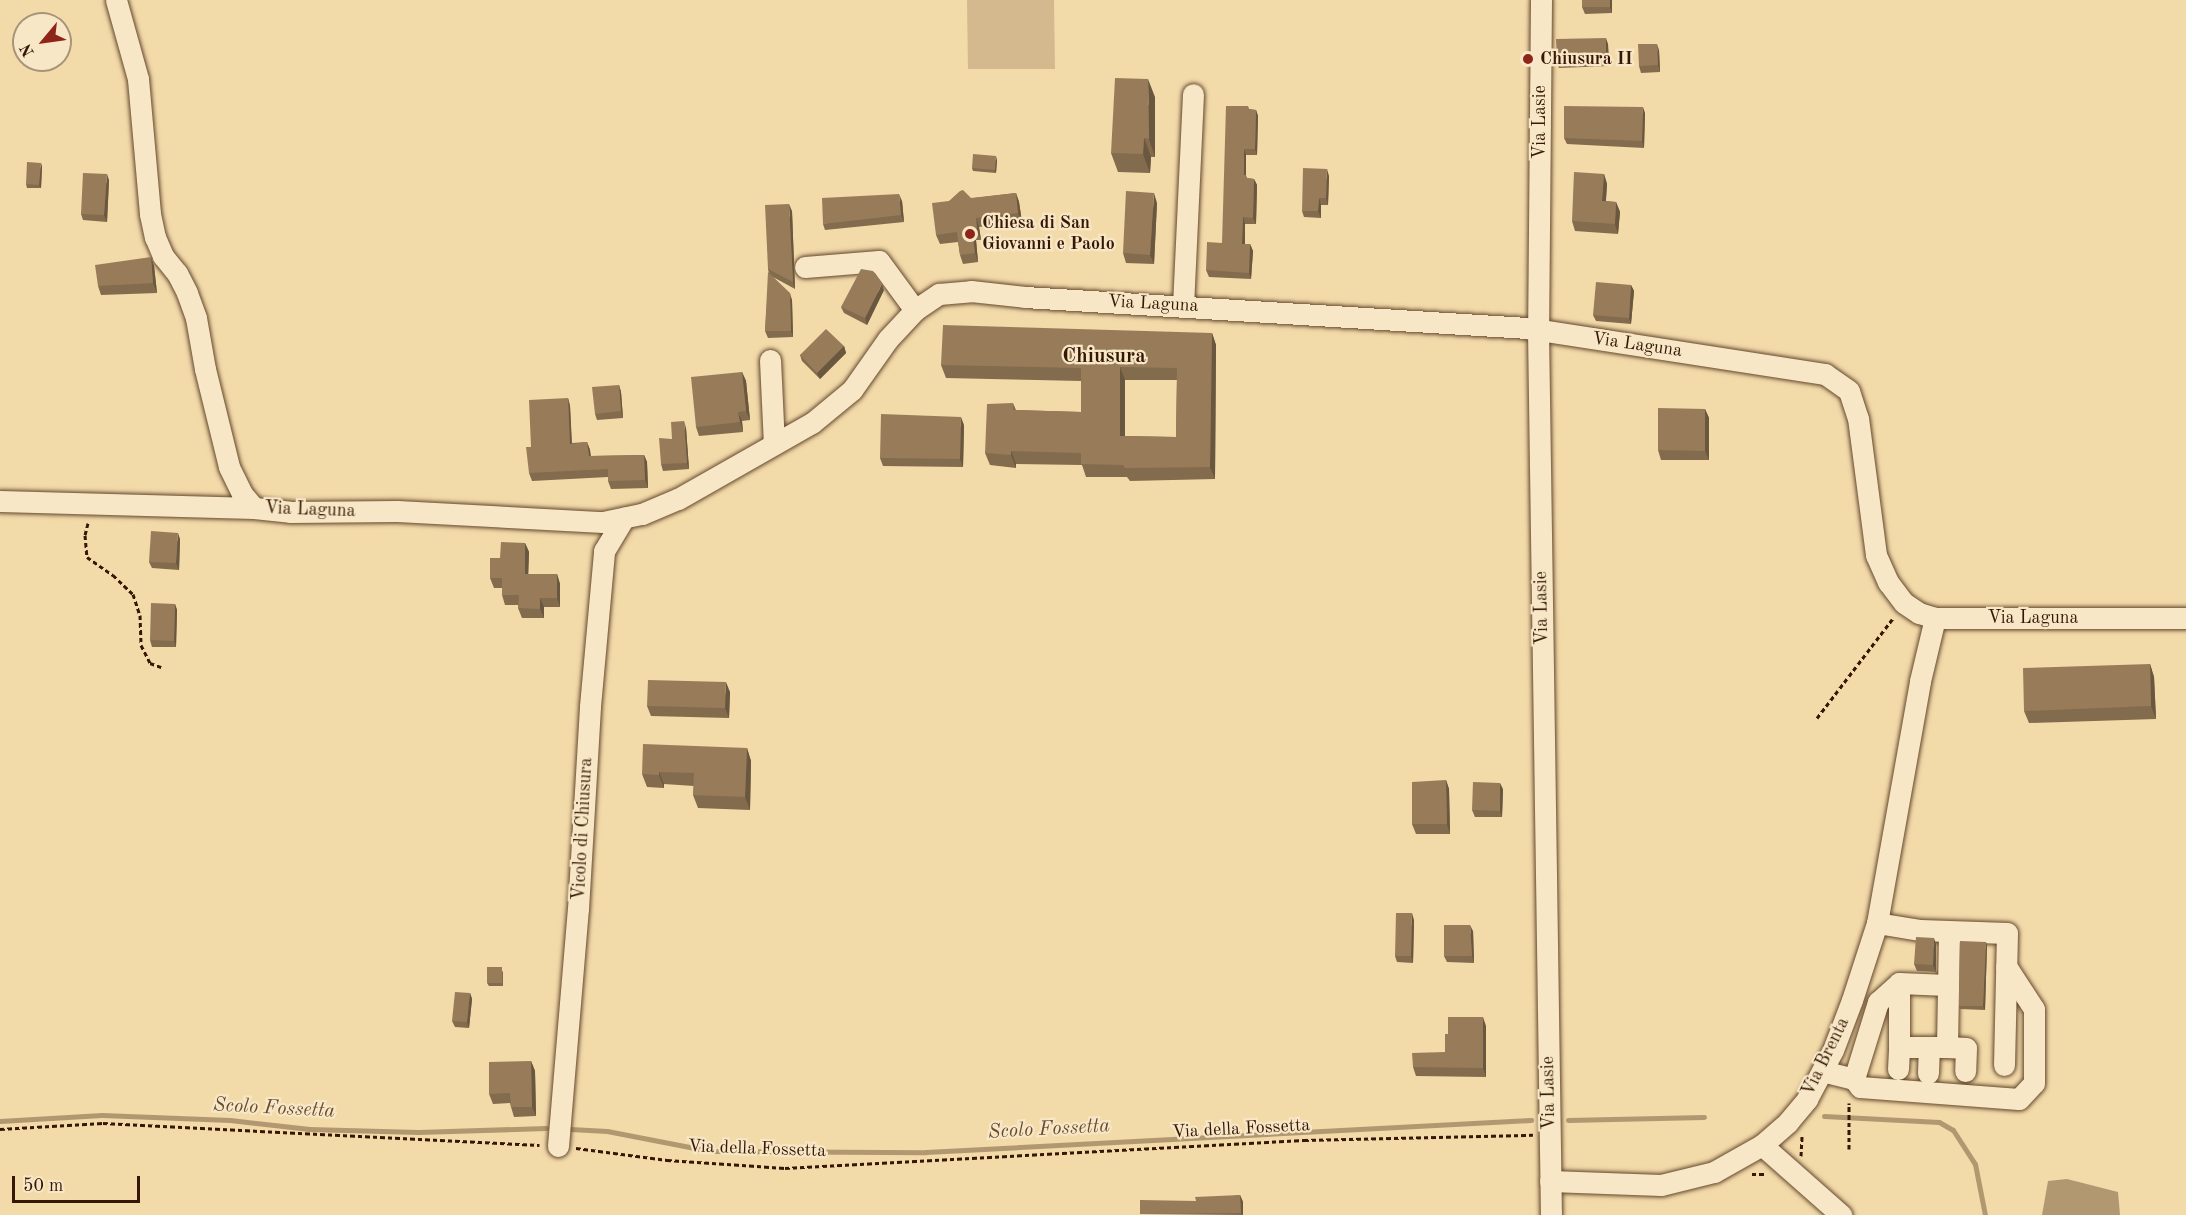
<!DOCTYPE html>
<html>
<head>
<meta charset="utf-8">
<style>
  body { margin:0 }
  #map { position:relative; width:2186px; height:1215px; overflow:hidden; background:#f3daa9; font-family:"Old Standard TT",serif }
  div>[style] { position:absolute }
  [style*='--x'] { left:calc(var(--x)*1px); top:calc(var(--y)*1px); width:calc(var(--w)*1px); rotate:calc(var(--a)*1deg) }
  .green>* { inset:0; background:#d3b98d }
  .water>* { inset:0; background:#b29871 }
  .stream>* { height:5px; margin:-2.5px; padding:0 2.5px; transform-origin:2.5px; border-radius:2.5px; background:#b29871 }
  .path>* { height:3px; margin-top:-1.5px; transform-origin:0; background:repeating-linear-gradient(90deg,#351704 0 4.5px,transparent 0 7.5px) }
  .roads { filter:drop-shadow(0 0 2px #64482d) drop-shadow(0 0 2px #64482d) }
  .minor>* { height:21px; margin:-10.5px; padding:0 10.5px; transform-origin:10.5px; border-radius:10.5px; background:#f7e7c7 }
  .wall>* { inset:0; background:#836b4d }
  .shaded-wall>* { inset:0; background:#6a573f }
  .building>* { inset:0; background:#987c5a }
  .dots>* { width:16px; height:16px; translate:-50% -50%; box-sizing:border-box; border:3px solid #f7e7c7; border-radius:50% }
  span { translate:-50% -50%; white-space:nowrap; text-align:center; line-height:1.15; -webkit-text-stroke:4.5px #f7e7c7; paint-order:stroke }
  .poi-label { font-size:18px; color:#351704; font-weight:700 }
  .left { translate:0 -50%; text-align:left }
  .street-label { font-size:18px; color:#351704 }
  .water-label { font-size:20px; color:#674b30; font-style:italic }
  .quarter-label { font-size:21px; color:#351704; font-weight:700 }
  .north { position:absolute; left:12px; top:12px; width:60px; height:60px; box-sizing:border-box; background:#f7e7c7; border:2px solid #a99479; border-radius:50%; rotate:241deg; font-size:16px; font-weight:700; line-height:24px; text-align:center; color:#351704 }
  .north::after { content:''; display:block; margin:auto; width:21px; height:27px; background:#8f2418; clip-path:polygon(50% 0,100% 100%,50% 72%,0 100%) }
  .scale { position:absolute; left:12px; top:1176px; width:128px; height:27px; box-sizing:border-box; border:3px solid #351704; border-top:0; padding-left:8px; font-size:18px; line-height:21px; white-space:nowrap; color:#351704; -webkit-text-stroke:4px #f7e7c7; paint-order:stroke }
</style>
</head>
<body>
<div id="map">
  <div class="green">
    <div style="clip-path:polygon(967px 0,1054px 0,1055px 69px,968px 69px)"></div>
  </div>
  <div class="water">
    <div style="clip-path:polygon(2067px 1179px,2118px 1192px,2120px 1215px,2042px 1215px,2048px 1181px)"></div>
  </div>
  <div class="stream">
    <div style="--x:1824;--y:1116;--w:115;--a:3"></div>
    <div style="--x:1939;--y:1122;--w:16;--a:30"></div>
    <div style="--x:1953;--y:1130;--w:40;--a:57.1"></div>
    <div style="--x:1975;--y:1164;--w:52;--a:78.9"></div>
    <div style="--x:1568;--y:1120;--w:136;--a:-1.3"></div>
    <div style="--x:0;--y:1121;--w:102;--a:-3.4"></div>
    <div style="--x:102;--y:1115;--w:128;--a:2.2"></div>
    <div style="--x:230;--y:1120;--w:80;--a:6.5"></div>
    <div style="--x:309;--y:1129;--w:109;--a:1.6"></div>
    <div style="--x:418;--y:1132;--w:128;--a:-1.8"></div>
    <div style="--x:570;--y:1129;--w:37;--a:3"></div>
    <div style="--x:607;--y:1131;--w:105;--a:11"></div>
    <div style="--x:710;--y:1151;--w:216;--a:0.3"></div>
    <div style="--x:926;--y:1152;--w:606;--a:-3.03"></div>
  </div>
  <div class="path">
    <div style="--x:88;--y:523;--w:12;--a:104"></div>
    <div style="--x:85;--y:535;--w:22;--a:85"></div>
    <div style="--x:87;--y:557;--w:32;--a:35"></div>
    <div style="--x:113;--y:575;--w:28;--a:44"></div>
    <div style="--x:133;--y:594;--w:22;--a:72"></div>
    <div style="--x:140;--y:615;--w:30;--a:88"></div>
    <div style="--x:141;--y:645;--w:20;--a:63"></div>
    <div style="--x:150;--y:663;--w:12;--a:20"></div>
    <div style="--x:1817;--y:718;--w:127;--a:-52.7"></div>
    <div style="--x:0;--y:1129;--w:103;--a:-3.3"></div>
    <div style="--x:103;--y:1123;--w:437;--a:2.9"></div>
    <div style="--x:576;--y:1148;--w:92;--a:7.5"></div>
    <div style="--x:667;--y:1160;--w:118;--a:3.9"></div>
    <div style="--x:785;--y:1168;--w:520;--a:-3.09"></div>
    <div style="--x:1304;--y:1140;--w:229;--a:-1.3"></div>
    <div style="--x:1849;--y:1149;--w:46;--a:-90"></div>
    <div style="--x:1801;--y:1156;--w:21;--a:-87"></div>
    <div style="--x:1752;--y:1174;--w:14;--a:0"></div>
  </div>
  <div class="roads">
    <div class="minor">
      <div style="--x:116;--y:0;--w:82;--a:74.4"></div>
      <div style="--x:138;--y:79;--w:136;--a:84.9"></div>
      <div style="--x:150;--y:214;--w:24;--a:78"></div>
      <div style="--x:155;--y:237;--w:21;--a:67"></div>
      <div style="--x:163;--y:256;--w:22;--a:51"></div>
      <div style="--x:177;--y:273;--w:22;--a:63"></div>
      <div style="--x:187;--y:293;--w:27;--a:70"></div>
      <div style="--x:196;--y:318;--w:52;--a:80"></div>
      <div style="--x:205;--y:369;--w:101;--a:76.2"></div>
      <div style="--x:229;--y:467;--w:30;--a:64"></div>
      <div style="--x:242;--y:494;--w:18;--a:49"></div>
      <div style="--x:254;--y:508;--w:36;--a:6"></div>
      <div style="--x:290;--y:512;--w:107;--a:-0.5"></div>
      <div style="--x:397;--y:511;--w:206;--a:3.1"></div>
      <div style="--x:603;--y:522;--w:40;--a:-12"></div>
      <div style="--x:642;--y:514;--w:39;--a:-23"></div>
      <div style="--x:678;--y:499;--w:154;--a:-29.6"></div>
      <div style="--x:812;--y:423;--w:52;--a:-39.5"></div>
      <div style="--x:852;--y:390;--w:62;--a:-54.8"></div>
      <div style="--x:888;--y:339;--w:40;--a:-47"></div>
      <div style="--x:915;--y:310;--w:29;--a:-34"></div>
      <div style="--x:939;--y:294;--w:32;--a:-5"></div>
      <div style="--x:971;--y:291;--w:54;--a:6.3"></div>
      <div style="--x:1025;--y:297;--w:503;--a:3.53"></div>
      <div style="--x:1527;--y:328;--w:302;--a:8.8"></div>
      <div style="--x:1825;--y:374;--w:29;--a:35"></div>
      <div style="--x:1849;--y:391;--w:28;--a:72"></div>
      <div style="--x:1858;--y:418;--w:138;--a:82.5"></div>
      <div style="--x:1876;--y:555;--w:30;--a:66"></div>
      <div style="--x:1888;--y:582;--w:26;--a:53"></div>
      <div style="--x:1904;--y:603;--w:18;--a:34"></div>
      <div style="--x:1919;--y:613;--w:17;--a:17"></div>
      <div style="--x:1935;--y:618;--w:251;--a:0"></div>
      <div style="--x:1541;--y:0;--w:330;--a:90.5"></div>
      <div style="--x:1538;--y:330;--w:885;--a:89.16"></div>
      <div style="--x:805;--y:267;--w:74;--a:-4.6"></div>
      <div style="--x:879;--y:261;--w:61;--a:53.7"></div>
      <div style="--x:1183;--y:306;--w:212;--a:-87.3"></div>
      <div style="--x:770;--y:360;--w:84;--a:87.3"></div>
      <div style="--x:0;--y:501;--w:254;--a:1.6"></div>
      <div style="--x:1877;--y:923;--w:44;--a:9.2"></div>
      <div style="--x:1920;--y:930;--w:87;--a:2"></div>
      <div style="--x:2007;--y:933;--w:132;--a:91.3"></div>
      <div style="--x:1899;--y:983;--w:64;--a:90"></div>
      <div style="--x:1899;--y:1047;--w:48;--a:0"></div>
      <div style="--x:1947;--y:1047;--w:115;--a:-89"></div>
      <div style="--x:1947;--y:1047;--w:19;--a:3"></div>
      <div style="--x:1966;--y:1048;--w:23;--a:92"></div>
      <div style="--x:1898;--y:1069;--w:22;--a:-87"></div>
      <div style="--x:1822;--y:1071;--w:33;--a:14"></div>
      <div style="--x:1854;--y:1079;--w:81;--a:-72.7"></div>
      <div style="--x:1878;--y:1002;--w:28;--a:-42"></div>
      <div style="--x:1899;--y:983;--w:48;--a:2.4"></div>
      <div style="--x:1928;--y:1073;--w:26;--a:-88"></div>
      <div style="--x:1854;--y:1079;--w:10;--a:53"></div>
      <div style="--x:1860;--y:1087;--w:159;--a:4.3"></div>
      <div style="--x:2019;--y:1099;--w:22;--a:-47"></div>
      <div style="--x:2034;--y:1083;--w:74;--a:-90"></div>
      <div style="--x:2034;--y:1009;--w:51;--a:-123.1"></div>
      <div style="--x:1762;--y:1145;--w:106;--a:41.5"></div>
      <div style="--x:558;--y:1146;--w:238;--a:-85.2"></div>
      <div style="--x:578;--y:909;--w:203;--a:-86.6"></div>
      <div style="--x:590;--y:706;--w:156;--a:-84.8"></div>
      <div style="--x:604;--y:551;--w:39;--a:-59"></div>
      <div style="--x:1550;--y:1181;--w:111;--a:2.1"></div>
      <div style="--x:1661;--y:1185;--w:55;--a:-13.8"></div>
      <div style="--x:1714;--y:1172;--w:55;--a:-29.4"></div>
      <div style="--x:1762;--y:1145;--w:35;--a:-41"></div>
      <div style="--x:1788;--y:1122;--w:30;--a:-50"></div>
      <div style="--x:1807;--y:1099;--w:55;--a:-62"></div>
      <div style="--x:1833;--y:1050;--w:53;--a:-69.2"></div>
      <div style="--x:1852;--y:1000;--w:81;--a:-72"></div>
      <div style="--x:1877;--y:923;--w:246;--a:-79.9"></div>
      <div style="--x:1920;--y:681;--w:65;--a:-76.6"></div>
    </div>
  </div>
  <div class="wall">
    <div style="clip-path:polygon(1582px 0,1612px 0,1612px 13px,1585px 14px,1582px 7px)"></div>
    <div style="clip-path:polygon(1608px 44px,1609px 66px,1559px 68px,1557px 61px)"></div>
    <div style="clip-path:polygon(1659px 50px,1660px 72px,1641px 73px,1639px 66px)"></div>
    <div style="clip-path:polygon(1155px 97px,1155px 157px,1151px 157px,1150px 173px,1118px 172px,1111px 153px)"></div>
    <div style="clip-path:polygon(1248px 106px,1249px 109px,1256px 110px,1258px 116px,1257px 155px,1246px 155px,1246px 175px,1247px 178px,1254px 179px,1257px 185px,1256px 224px,1245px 224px,1245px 244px,1250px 244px,1253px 251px,1251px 279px,1209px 277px,1206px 270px,1222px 243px)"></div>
    <div style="clip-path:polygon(1645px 113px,1644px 148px,1567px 144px,1564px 138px)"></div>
    <div style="clip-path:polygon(997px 160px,996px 173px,973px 171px,972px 168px)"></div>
    <div style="clip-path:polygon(42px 166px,41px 188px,27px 188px,26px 184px)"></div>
    <div style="clip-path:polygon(1604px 174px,1607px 184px,1606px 201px,1616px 202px,1620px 212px,1618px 234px,1575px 231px,1572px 221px)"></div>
    <div style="clip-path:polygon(1329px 176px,1328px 205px,1321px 205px,1321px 218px,1304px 217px,1302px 211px)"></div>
    <div style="clip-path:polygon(109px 180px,107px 222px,83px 220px,81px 214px)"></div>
    <div style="clip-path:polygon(1016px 193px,1019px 202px,1022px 222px,979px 227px,981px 240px,976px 240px,978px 262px,963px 264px,960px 255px,958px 242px,940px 244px,936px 235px,949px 201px)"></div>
    <div style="clip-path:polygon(902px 201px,904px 222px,825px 230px,823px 224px)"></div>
    <div style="clip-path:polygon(1157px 203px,1154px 264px,1126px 263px,1123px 253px)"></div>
    <div style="clip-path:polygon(792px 211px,795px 289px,773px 277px,792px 300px,793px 337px,768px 338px,765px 331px,769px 274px,768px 269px)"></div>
    <div style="clip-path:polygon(151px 257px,154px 266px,157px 293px,101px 295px,98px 286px)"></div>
    <div style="clip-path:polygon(1631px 285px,1634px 291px,1631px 324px,1596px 321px,1593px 315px)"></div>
    <div style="clip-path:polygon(884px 290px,867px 325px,844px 313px,841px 307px)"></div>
    <div style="clip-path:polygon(evenodd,1212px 333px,1216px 345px,1215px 479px,1130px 481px,1127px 477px,1086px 477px,1082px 465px,1016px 464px,1016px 468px,990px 465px,985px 453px,1013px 403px,1016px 410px,1081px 412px,1081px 381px,946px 378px,941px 365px,1212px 333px,1125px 380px,1177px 380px,1176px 437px,1125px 436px,1125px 380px)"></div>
    <div style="clip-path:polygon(844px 346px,846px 353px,820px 379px,802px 361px,800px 355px)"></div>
    <div style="clip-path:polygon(742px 372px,746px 381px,750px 420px,742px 421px,743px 432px,699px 436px,696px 427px)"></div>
    <div style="clip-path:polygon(619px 385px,621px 392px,623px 418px,597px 420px,595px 414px)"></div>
    <div style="clip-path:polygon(568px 398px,570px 406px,572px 443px,587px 442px,590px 450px,591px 456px,644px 455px,647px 462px,648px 488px,611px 489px,608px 481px,608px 477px,532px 481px,529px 473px,531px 447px)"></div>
    <div style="clip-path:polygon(1705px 409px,1709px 418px,1709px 460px,1661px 460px,1658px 450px)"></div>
    <div style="clip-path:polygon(964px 425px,963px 467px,883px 466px,880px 458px)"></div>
    <div style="clip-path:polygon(686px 428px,689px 469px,663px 471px,661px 464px,672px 439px)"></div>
    <div style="clip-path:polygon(180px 539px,179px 570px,152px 568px,149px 562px)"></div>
    <div style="clip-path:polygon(525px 543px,529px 552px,528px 574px,557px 574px,560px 584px,560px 607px,544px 607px,544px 618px,522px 618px,518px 608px,518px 605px,505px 605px,502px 595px,502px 588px,494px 588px,490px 578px,500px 558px)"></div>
    <div style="clip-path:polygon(175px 604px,177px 610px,176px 647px,152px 647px,150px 640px)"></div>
    <div style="clip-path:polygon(2150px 664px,2154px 677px,2156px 719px,2029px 723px,2024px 711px)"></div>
    <div style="clip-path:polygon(730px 692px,729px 718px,651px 716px,647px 706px)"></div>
    <div style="clip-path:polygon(747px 748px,751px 761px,750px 810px,698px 808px,693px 795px,694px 786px,664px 784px,664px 788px,647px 787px,642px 774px)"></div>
    <div style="clip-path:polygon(1446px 780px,1449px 789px,1450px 834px,1416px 834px,1412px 824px)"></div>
    <div style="clip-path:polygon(1503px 789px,1502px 817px,1475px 817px,1472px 810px)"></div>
    <div style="clip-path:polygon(1414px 920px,1413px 963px,1397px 962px,1395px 956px)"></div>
    <div style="clip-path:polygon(1473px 931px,1474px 963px,1447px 962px,1444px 956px)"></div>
    <div style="clip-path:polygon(1936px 944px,1936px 972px,1917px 971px,1914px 964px)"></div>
    <div style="clip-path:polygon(1987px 945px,1985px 1010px,1960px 1009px,1959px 1006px)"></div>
    <div style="clip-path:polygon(503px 971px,503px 986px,489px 986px,487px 983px)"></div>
    <div style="clip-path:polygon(470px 993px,472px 999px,469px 1028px,455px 1027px,452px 1021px)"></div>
    <div style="clip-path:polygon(1486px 1026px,1486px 1077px,1416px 1076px,1413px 1067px,1445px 1052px,1448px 1034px)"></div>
    <div style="clip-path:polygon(531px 1061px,535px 1071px,536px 1116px,514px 1117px,511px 1107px,510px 1103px,493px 1104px,489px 1094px)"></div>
    <div style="clip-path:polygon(1240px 1195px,1243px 1202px,1243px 1215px,1140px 1214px,1196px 1201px)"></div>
  </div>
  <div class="shaded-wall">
    <div style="clip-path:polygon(1610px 0,1612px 0,1612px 13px,1610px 7px)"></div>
    <div style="clip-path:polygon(1606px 38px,1608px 44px,1609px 66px,1606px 59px)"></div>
    <div style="clip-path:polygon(1657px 44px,1659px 50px,1660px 72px,1658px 65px)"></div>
    <div style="clip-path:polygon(1148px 79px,1155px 97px,1155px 157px,1149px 139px)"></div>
    <div style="clip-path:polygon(1643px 107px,1645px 113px,1644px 148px,1642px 141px)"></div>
    <div style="clip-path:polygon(1256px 110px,1258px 116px,1257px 155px,1255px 149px)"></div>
    <div style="clip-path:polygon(1144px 138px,1151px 157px,1150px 173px,1143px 154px)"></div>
    <div style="clip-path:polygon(1244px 149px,1246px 155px,1246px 181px,1244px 175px)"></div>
    <div style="clip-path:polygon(996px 156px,997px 160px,996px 173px,995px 170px)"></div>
    <div style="clip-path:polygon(41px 163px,42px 166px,41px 188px,39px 185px)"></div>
    <div style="clip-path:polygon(1327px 169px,1329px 176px,1328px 205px,1326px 198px)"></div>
    <div style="clip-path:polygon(107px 174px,109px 180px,107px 222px,104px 215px)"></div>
    <div style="clip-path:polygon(1604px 174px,1607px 184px,1605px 211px,1602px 201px)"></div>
    <div style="clip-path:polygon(1254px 179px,1257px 185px,1256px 224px,1253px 218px)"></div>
    <div style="clip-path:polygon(1016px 193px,1019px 202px,1022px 222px,1018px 213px)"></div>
    <div style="clip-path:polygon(1154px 193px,1157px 203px,1154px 264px,1150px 255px)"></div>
    <div style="clip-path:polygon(899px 194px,902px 201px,904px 222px,901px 215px)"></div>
    <div style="clip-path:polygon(1319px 198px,1321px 205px,1321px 218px,1318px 211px)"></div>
    <div style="clip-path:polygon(1616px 202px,1620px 212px,1618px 234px,1615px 224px)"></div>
    <div style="clip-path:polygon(789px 204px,792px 211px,795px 289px,793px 282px)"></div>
    <div style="clip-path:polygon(1243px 217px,1245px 224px,1245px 251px,1242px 244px)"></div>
    <div style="clip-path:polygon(976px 218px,979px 227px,981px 240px,977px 230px)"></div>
    <div style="clip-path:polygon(972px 231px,976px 240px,978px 262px,975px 253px)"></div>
    <div style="clip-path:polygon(1250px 244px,1253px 251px,1251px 279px,1249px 273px)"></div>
    <div style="clip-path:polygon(151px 257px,154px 266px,157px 293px,153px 283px)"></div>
    <div style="clip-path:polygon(882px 284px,884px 290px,867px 325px,865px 318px)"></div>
    <div style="clip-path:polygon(1631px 285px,1634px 291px,1631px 324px,1629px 318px)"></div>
    <div style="clip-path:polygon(790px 293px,792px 300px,793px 337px,791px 331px)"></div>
    <div style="clip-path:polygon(1212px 333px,1216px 345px,1215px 479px,1210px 467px)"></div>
    <div style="clip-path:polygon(844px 346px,846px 353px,820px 379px,817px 373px)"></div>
    <div style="clip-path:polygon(1120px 367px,1125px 380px,1125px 449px,1120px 436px)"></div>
    <div style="clip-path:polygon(742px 372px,746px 381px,750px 420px,746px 411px)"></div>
    <div style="clip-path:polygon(619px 385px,621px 392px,623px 418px,621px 411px)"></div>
    <div style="clip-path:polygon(568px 398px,570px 406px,572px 451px,570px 444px)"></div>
    <div style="clip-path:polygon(1705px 409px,1709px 418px,1709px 460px,1705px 451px)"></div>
    <div style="clip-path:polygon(738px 412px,742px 421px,743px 432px,740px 422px)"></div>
    <div style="clip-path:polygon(961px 417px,964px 425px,963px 467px,960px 459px)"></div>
    <div style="clip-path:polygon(684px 421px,686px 428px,689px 469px,687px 463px)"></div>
    <div style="clip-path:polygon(587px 442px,590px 450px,591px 464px,589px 456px)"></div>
    <div style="clip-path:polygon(1011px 451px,1016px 464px,1016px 468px,1011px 455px)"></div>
    <div style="clip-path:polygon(644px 455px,647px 462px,648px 488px,645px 480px)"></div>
    <div style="clip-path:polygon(178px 533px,180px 539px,179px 570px,176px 563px)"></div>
    <div style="clip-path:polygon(525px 543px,529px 552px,528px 583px,525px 574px)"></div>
    <div style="clip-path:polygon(557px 574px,560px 584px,560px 607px,557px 598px)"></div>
    <div style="clip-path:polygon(540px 598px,544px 607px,544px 618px,540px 609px)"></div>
    <div style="clip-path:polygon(175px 604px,177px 610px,176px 647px,174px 641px)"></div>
    <div style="clip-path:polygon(2150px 664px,2154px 677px,2156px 719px,2151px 706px)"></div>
    <div style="clip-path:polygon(726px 682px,730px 692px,729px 718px,725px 708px)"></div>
    <div style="clip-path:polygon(747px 748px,751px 761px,750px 810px,745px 797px)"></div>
    <div style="clip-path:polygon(659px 772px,664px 784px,664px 788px,659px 775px)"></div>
    <div style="clip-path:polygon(1446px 780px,1449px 789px,1450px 834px,1447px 824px)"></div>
    <div style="clip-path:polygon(1500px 783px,1503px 789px,1502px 817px,1500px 811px)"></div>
    <div style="clip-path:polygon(1412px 913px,1414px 920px,1413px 963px,1411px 956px)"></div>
    <div style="clip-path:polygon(1470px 925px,1473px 931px,1474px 963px,1472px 956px)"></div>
    <div style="clip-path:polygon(1934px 938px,1936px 944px,1936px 972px,1933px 965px)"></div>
    <div style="clip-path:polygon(1986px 942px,1987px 945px,1985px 1010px,1983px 1006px)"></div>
    <div style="clip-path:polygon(470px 993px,472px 999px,469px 1028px,467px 1022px)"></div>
    <div style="clip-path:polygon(1483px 1017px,1486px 1026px,1486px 1077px,1483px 1068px)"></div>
    <div style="clip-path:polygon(531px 1061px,535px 1071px,536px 1116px,532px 1107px)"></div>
    <div style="clip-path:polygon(1240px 1195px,1243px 1202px,1243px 1215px,1242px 1215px,1241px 1213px)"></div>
  </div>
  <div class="building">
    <div style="clip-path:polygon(1582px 0,1610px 0,1610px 7px,1582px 7px)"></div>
    <div style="clip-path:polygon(1606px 38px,1606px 59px,1557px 61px,1556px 39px)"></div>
    <div style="clip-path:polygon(1638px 44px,1657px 44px,1658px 65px,1639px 66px)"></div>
    <div style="clip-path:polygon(1115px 78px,1148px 79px,1149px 139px,1144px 138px,1143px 154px,1111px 153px)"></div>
    <div style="clip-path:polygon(1226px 106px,1248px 106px,1248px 109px,1256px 110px,1255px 149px,1244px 149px,1244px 175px,1246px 175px,1246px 178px,1254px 179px,1253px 218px,1243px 217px,1242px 244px,1250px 244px,1249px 273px,1206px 270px,1207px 242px,1222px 243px)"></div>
    <div style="clip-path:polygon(1564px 106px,1643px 107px,1642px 141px,1564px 138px)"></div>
    <div style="clip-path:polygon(973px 154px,996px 156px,995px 170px,972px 168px)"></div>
    <div style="clip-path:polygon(27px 162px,41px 163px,39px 185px,26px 184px)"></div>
    <div style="clip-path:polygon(1303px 168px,1327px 169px,1326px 198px,1319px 198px,1318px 211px,1302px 211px)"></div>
    <div style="clip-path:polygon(1574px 172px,1604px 174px,1602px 201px,1616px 202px,1615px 224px,1572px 221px)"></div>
    <div style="clip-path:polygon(83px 173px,107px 174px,104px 215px,81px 214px)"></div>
    <div style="clip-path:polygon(963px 190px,971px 198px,1016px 193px,1018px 213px,976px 218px,977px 230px,972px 231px,975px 253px,960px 255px,957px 232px,936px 235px,932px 203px,949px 201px,960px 191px)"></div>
    <div style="clip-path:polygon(1126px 191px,1154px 193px,1150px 255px,1123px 253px)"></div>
    <div style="clip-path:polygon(899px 194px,901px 215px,823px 224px,822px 198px)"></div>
    <div style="clip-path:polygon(789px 204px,793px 282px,768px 269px,765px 205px)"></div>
    <div style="clip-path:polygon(151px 257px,153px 283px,98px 286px,95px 265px)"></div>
    <div style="clip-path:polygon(861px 269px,873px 271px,882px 284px,865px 318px,841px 307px)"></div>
    <div style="clip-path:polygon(768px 272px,790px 293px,791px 331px,765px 331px)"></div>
    <div style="clip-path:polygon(1596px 282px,1631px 285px,1629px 318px,1593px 315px)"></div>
    <div style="clip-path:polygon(evenodd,943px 325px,1212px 333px,1210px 467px,1125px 468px,1123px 465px,1081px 464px,1081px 453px,1011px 451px,1011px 455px,985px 453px,987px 404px,1013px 403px,1013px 410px,1081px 412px,1081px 368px,941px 365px,943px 325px,1120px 367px,1177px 368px,1176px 437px,1120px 436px,1120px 367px)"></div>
    <div style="clip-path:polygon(826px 329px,844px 346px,817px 373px,800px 355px)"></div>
    <div style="clip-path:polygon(742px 372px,746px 411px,738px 412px,740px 422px,696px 427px,691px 377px)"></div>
    <div style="clip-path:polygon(619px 385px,621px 411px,595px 414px,592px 387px)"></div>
    <div style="clip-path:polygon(568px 398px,570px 444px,587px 442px,589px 456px,644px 455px,645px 480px,608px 481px,608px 469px,529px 473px,526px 447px,531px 447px,529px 400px)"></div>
    <div style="clip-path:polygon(1658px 408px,1705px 409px,1705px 451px,1658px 450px)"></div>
    <div style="clip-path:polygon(881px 414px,961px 417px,960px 459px,880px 458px)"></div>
    <div style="clip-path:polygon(684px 421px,687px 463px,661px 464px,659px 438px,672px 439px,671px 422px)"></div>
    <div style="clip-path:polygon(151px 531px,178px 533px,176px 563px,149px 562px)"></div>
    <div style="clip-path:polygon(501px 542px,525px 543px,525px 574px,557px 574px,557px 598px,540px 598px,540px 609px,518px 608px,519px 595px,502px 595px,502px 578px,490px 578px,490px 558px,500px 558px)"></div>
    <div style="clip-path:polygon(151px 603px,175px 604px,174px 641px,150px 640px)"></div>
    <div style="clip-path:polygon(2150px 664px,2151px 706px,2024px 711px,2023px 668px)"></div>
    <div style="clip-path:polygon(648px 680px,726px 682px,725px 708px,647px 706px)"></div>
    <div style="clip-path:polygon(643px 744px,747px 748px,745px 797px,693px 795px,694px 773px,659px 772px,659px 775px,642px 774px)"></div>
    <div style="clip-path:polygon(1446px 780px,1447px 824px,1412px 824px,1412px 782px)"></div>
    <div style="clip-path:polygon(1473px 782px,1500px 783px,1500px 811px,1472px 810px)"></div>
    <div style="clip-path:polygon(1396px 913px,1412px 913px,1411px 956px,1395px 956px)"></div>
    <div style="clip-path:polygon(1444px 925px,1470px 925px,1472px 956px,1444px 956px)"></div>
    <div style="clip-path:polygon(1916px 937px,1934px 938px,1933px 965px,1914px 964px)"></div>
    <div style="clip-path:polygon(1960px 941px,1986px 942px,1983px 1006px,1959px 1006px)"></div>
    <div style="clip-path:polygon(487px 967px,502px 967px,502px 983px,487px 983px)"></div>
    <div style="clip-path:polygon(455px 992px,470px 993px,467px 1022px,452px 1021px)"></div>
    <div style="clip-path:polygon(1448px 1017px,1483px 1017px,1483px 1068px,1413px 1067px,1412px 1053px,1445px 1052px,1445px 1034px,1448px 1034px)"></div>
    <div style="clip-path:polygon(531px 1061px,532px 1107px,511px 1107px,510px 1093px,489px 1094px,489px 1062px)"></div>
    <div style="clip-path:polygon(1240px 1195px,1241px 1213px,1140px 1214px,1140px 1200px,1196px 1201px,1195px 1197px)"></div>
  </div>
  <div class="dots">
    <div style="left:1528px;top:59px;background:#8f2418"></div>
    <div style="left:970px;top:234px;background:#8f2418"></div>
  </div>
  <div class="poi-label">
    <span class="left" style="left:1540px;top:59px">Chiusura II</span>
    <span class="left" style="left:982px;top:234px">Chiesa di San<br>Giovanni e Paolo</span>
  </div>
  <div class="street-label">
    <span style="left:1540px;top:122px;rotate:-90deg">Via Lasie</span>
    <span style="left:1153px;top:304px;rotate:3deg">Via Laguna</span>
    <span style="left:1637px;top:345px;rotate:8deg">Via Laguna</span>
    <span style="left:310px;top:510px;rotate:2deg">Via Laguna</span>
    <span style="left:1542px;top:608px;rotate:-91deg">Via Lasie</span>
    <span style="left:2033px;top:618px">Via Laguna</span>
    <span style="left:583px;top:829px;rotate:-87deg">Vicolo di Chiusura</span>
    <span style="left:1826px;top:1057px;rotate:-64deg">Via Brenta</span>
    <span style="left:1549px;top:1093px;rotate:-91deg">Via Lasie</span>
    <span style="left:1241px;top:1129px;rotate:-3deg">Via della Fossetta</span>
    <span style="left:757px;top:1149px;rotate:2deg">Via della Fossetta</span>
  </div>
  <div class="water-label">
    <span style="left:274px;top:1109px;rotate:3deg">Scolo Fossetta</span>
    <span style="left:1049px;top:1130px;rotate:-3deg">Scolo Fossetta</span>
  </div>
  <div class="quarter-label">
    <span style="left:1104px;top:357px">Chiusura</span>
  </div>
  <div class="north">N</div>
  <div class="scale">50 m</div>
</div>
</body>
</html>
